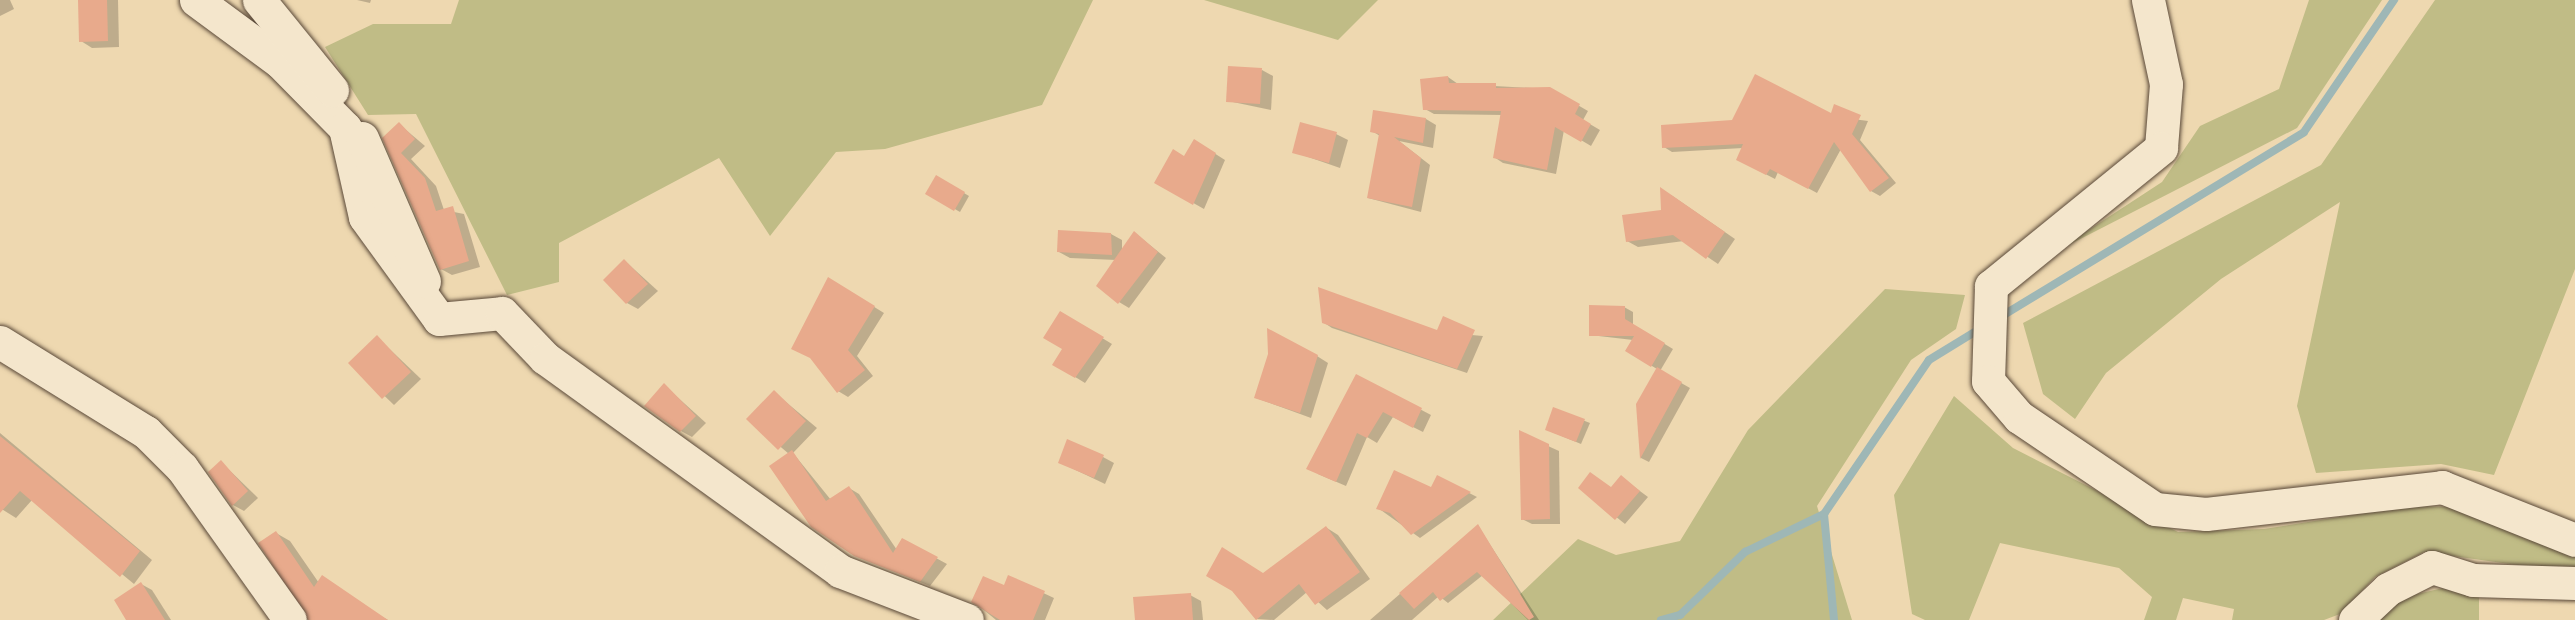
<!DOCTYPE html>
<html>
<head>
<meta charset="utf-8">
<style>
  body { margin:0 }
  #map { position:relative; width:2575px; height:620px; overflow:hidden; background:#eed8b0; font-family:"IM FELL DW Pica",serif }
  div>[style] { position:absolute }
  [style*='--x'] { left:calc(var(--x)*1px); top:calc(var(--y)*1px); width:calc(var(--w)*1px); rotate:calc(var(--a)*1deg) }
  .green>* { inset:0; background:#c0bc86 }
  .shadow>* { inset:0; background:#0003 }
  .stream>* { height:8px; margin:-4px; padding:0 4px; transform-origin:4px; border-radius:4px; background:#9eb7b6 }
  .building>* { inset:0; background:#e8aa8c }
  .roads { filter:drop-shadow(0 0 2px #594838) drop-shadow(0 0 2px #594838) }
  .minor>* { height:33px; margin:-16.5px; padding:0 16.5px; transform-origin:16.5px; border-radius:16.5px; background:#f4e6cc }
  span { translate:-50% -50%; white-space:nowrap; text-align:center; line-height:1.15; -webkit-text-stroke:4.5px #f4e6cc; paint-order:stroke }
</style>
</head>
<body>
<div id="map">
  <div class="green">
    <div style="clip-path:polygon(459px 0,1093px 0,1042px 105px,885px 149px,836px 152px,770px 236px,719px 158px,559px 243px,559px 282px,507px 295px,416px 114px,368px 115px,325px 47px,373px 24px,451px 24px)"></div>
    <div style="clip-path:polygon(1204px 0,1378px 0,1338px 40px)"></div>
    <div style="clip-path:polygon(2309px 0,2382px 0,2297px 128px,2055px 252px,2162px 182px,2200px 126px,2279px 89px)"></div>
    <div style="clip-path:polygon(2435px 0,2575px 0,2575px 269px,2494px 475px,2441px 464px,2316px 473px,2297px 406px,2340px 202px,2221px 279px,2106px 373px,2075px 419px,2043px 394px,2023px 323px,2321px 165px)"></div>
    <div style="clip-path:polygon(1885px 289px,1965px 295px,1956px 329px,1911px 360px,1817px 506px,1852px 620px,1493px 620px,1578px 539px,1616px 555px,1680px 541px,1748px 430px)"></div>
    <div style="clip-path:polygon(1954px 396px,2013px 448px,2178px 532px,2264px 529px,2409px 506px,2458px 507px,2575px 550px,2575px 573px,2424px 552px,2375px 577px,2340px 614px,2324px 620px,2232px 620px,2234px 609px,2183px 598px,2176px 620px,2144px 620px,2152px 597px,2119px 568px,2000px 543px,1969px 620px,1925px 620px,1912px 614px,1894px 495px)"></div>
    <div style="clip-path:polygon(2443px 588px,2479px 595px,2479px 620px,2378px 620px,2404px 597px)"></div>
  </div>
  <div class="shadow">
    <div style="clip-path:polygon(0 0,10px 0,14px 9px,0 16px)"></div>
    <div style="clip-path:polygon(79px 0,118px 0,119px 47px,92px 48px,81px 41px)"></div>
    <div style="clip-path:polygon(357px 0,371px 0,370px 3px)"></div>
    <div style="clip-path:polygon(1262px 70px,1273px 76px,1271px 110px,1228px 101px)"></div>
    <div style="clip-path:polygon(1448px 77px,1458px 84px,1550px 89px,1588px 111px,1583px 120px,1600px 130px,1591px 146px,1564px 130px,1556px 174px,1503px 163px,1494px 157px,1502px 115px,1434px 114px,1425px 109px)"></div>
    <div style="clip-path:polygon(1831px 116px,1868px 121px,1860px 140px,1896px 183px,1880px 196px,1871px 191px,1841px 149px,1817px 193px,1778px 172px,1775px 179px,1746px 164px,1743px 148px,1672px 152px,1664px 147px)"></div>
    <div style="clip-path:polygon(1426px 119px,1436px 125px,1433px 148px,1399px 141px,1430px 165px,1421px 212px,1368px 198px,1380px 136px,1372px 131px)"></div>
    <div style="clip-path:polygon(399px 124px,425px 146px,411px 159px,436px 186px,444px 210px,464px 214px,480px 267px,452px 275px,441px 269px,384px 138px)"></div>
    <div style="clip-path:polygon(1336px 134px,1348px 140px,1340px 168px,1294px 152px)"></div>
    <div style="clip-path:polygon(1195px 141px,1225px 160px,1204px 209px,1156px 182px,1185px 158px)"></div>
    <div style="clip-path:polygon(937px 177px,969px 196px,960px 212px,927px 193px)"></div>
    <div style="clip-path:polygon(1671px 195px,1735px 239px,1718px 264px,1684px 241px,1638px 247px,1627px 241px,1663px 211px)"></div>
    <div style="clip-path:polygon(1135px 233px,1166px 258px,1129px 308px,1119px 302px,1116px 260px,1070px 258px,1059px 252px,1111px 234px,1122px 240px,1122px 251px)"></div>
    <div style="clip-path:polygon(625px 261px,658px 291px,638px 309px,627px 303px)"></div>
    <div style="clip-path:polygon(829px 279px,884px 313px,857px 356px,873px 376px,848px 397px,838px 391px)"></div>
    <div style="clip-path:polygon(1320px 289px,1438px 332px,1483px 336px,1467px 373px,1332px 328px,1323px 322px)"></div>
    <div style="clip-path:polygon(1624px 307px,1633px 312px,1633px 325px,1673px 349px,1660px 371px,1690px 388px,1649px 462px,1641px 458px,1638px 405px,1657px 369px,1627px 351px,1633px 340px,1590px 335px)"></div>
    <div style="clip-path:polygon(1061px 313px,1112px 344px,1085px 383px,1054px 364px,1064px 348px)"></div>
    <div style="clip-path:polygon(377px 337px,421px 379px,394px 405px,350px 363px)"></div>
    <div style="clip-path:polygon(1269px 354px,1317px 356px,1328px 363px,1311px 418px,1256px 398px)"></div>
    <div style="clip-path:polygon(1357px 376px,1431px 415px,1423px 432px,1393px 417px,1377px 443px,1367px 437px,1346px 486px,1318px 474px)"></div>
    <div style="clip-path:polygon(664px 385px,706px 423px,692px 437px,681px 431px)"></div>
    <div style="clip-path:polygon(774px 392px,817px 428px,793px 453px,831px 500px,849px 488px,859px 494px,897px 550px,903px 540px,947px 564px,930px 586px,855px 555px,789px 454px,748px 419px)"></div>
    <div style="clip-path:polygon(1554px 409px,1590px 423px,1581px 444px,1552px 432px)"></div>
    <div style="clip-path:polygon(0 433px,152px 560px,134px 584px,32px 500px,16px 518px,0 508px)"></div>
    <div style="clip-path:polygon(1548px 446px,1559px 451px,1560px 524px,1532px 524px,1522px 519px)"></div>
    <div style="clip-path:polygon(1103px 457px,1114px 463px,1105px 484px,1059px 462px)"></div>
    <div style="clip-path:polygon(221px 462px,258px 498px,244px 511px,233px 505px)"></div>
    <div style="clip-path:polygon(1438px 477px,1477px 497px,1420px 538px,1378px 508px,1432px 489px)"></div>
    <div style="clip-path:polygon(1621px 477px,1648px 497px,1625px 524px,1580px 488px,1612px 488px)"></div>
    <div style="clip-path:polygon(1478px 526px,1539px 620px,1528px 620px,1483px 575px,1448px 603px,1439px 596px,1412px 620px,1370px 620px)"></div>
    <div style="clip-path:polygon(1327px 528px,1338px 535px,1370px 579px,1327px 610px,1307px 592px,1274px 620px,1257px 619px,1264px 574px)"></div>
    <div style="clip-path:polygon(276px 533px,290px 541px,319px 583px,388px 620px,309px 620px)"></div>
    <div style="clip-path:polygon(1009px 577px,1054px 598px,1045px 620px,996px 620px,973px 601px,1004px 587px)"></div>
    <div style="clip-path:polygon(141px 584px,152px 590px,171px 620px,128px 620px)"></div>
    <div style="clip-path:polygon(1190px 595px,1201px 601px,1203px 620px,1136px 620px)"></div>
  </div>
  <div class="stream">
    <div style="--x:1997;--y:319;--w:359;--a:-31.3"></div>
    <div style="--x:2304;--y:132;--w:160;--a:-55.7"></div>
    <div style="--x:1661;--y:620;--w:20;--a:-15"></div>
    <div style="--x:1680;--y:615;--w:91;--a:-44.1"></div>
    <div style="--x:1745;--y:552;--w:88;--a:-25.7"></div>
    <div style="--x:1834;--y:620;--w:106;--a:-95.4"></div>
    <div style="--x:1824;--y:514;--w:186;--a:-55.7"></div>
    <div style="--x:1929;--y:360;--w:61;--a:-31.6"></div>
  </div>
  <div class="building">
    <div style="clip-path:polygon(78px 0,107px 0,108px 41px,79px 42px)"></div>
    <div style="clip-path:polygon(1228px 66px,1262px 68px,1260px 104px,1226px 102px)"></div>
    <div style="clip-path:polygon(1755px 74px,1831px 113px,1834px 104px,1861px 115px,1852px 134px,1889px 178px,1870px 192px,1834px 142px,1808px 189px,1770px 169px,1766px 175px,1736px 160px,1743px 144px,1662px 148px,1661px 125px,1732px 120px)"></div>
    <div style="clip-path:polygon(1448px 76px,1449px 83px,1496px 83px,1496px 88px,1550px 87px,1580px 104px,1575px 114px,1591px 124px,1581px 142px,1555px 127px,1547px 170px,1493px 158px,1501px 111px,1423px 110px,1420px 79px)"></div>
    <div style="clip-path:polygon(1373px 110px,1426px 118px,1423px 143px,1394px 137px,1421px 158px,1412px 207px,1367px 198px,1379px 134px,1370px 132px)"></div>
    <div style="clip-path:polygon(399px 122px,415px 139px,401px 153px,425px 178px,436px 211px,453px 206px,469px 261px,440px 270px,382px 138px)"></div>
    <div style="clip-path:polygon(1300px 122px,1337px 132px,1329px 163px,1292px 153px)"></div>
    <div style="clip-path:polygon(1194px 139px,1216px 153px,1193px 205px,1154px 183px,1173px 149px,1184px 156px)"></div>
    <div style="clip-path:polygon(936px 175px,965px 192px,954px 211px,925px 194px)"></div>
    <div style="clip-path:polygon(1660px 187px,1725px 232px,1706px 259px,1673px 235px,1626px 242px,1622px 215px,1661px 210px)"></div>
    <div style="clip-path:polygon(1058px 230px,1111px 233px,1112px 255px,1057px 252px)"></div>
    <div style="clip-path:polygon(1134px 231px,1158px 252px,1118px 304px,1096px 286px)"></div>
    <div style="clip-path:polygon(624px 259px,648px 284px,626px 304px,603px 280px)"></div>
    <div style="clip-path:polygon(828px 277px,875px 306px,848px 350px,865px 370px,837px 393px,810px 358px,791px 349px)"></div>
    <div style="clip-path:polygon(1318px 287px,1437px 330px,1443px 316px,1475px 330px,1457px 369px,1322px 323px)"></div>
    <div style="clip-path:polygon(1589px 305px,1625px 306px,1625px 319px,1665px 343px,1651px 367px,1625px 351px,1634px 336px,1589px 336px)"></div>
    <div style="clip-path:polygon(1060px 311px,1104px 337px,1075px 378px,1052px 365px,1062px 349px,1043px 338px)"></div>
    <div style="clip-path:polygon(1267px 328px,1318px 355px,1300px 413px,1254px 398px,1268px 354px)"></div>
    <div style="clip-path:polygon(377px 335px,411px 372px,382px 399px,348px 363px)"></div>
    <div style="clip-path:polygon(1657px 367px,1682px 382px,1640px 459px,1636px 404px)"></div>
    <div style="clip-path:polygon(1356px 374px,1422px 408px,1413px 428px,1383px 412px,1367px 438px,1357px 433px,1336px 482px,1306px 469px)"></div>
    <div style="clip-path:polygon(664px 383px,696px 416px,680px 432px,644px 406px)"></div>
    <div style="clip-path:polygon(774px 390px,806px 421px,778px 450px,746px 419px)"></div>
    <div style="clip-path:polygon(1553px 407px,1585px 419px,1576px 442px,1545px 430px)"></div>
    <div style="clip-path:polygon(1519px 430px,1549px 444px,1550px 519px,1521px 520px)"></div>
    <div style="clip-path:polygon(0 436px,140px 551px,120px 577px,20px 491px,0 513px)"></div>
    <div style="clip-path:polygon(1067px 439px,1104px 455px,1094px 478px,1058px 463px)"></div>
    <div style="clip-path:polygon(792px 450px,826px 501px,849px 486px,893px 553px,902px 538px,938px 557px,920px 582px,854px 556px,811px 527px,769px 466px)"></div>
    <div style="clip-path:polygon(221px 460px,248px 491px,232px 506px,208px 472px)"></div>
    <div style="clip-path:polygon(1394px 470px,1431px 487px,1437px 475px,1471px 492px,1411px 535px,1390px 513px,1376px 509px)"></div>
    <div style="clip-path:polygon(1590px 472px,1611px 487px,1621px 475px,1640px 491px,1615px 520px,1578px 488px)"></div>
    <div style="clip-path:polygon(1478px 524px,1534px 617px,1529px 620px,1477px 572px,1440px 601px,1433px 592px,1414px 609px,1399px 593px)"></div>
    <div style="clip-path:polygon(1326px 526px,1360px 572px,1315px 605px,1299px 584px,1256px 620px,1232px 591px,1206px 576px,1222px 547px,1263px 573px)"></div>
    <div style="clip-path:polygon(276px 531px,314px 587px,322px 575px,388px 620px,308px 620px,258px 543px)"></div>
    <div style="clip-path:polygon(1008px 575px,1045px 591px,1033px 620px,1000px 620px,971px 602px,983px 576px,1004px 585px)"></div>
    <div style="clip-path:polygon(141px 582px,165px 620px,126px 620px,114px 600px)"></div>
    <div style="clip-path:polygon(1191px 593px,1193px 620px,1135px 620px,1133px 597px)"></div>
  </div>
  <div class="roads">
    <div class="minor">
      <div style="--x:196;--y:0;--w:104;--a:36.4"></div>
      <div style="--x:280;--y:62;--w:93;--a:45.4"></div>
      <div style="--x:345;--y:128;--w:91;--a:77.3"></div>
      <div style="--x:365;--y:217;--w:126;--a:54"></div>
      <div style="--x:439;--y:319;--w:63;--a:-5.4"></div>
      <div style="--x:502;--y:313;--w:62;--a:46.3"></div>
      <div style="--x:545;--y:358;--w:364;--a:35.8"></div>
      <div style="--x:840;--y:571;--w:136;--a:21.1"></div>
      <div style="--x:259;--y:0;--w:116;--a:51"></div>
      <div style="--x:2148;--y:0;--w:86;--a:77.9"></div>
      <div style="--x:2166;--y:84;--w:64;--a:94.5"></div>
      <div style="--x:2161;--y:148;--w:219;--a:140.9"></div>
      <div style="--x:1991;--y:286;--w:95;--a:91.8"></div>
      <div style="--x:1988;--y:381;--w:48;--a:49.3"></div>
      <div style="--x:2019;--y:417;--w:164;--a:34.1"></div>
      <div style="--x:2155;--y:509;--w:51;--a:5.6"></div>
      <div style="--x:2206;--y:514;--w:238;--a:-6.5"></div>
      <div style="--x:2442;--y:487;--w:143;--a:21.7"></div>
      <div style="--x:362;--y:138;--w:156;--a:66.6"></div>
      <div style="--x:0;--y:342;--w:172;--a:31.7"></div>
      <div style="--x:146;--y:432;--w:51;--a:45"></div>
      <div style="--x:182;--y:468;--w:186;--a:54.6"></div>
      <div style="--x:2355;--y:620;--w:45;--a:-43.2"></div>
      <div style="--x:2388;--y:589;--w:49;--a:-26.6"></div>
      <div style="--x:2432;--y:567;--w:43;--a:17.6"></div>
      <div style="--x:2473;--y:580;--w:102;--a:1.7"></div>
    </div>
  </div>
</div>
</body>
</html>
